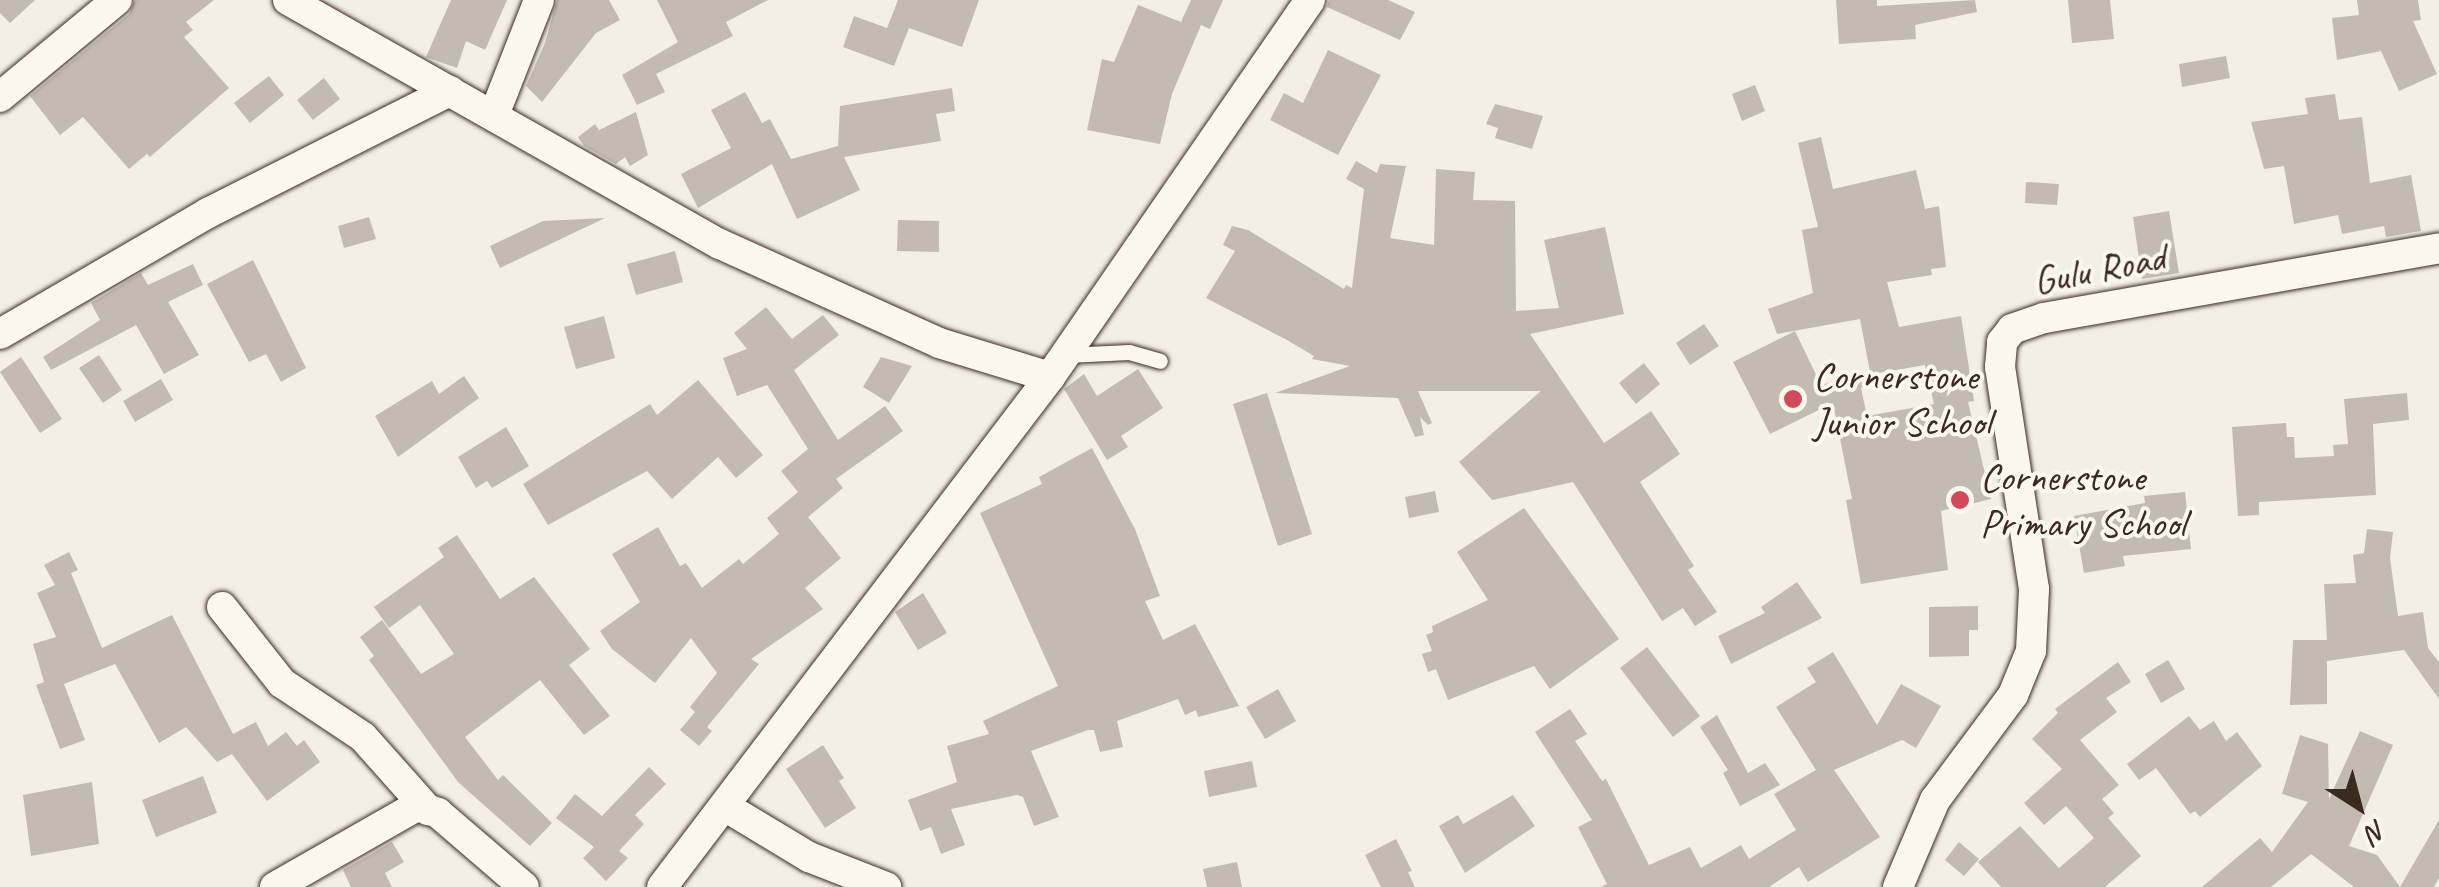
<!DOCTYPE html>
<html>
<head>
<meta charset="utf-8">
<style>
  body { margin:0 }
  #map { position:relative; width:2439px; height:887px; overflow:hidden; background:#f3efe4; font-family:Caveat,sans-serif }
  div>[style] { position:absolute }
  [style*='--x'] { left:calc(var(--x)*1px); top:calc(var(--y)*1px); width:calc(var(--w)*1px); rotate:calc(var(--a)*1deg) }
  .building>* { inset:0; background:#c3bbb0 }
  .roads { filter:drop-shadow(0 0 2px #3b2a1e) drop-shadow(0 0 2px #3b2a1e) }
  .lane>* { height:15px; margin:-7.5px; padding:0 7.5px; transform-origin:7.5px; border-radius:7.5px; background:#fbf7ec }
  .street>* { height:30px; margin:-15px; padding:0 15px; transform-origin:15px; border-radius:15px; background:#fbf7ec }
  .dots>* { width:28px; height:28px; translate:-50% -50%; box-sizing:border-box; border:5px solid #fbf7ec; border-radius:50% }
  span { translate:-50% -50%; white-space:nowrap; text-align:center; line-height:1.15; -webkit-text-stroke:8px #fbf7ec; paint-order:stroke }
  .street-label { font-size:40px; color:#3b2a1e }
  .poi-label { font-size:40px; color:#3b2a1e }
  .left { translate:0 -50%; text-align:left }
  .north { position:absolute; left:2309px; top:757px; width:100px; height:100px; -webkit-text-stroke:8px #fbf7ec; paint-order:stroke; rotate:144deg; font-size:28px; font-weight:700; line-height:40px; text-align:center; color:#3b2a1e }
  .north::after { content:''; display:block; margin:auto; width:35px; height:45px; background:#3b2a1e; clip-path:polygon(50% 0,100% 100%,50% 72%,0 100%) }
</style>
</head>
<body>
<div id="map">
  <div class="building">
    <div style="clip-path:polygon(0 0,35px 0,10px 23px,0 13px)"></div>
    <div style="clip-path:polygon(135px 0,214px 0,186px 22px,193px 30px,184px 37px,229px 88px,150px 157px,147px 154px,129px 169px,83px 117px,60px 135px,30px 96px,129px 14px)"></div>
    <div style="clip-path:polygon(451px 0,507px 0,485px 50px,466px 41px,457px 68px,426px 57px)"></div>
    <div style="clip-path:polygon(557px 0,609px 0,620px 20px,596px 33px,542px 102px,526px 86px,545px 43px)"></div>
    <div style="clip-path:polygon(657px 0,768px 0,726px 22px,733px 36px,656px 74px,665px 92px,637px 105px,622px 75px,678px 42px)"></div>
    <div style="clip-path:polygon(898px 0,979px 0,962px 47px,909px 28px,894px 66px,843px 47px,854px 16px,887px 28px)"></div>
    <div style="clip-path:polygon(1191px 0,1223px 0,1210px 29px,1201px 25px,1172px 94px,1160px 144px,1087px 130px,1102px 59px,1114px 62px,1138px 5px,1181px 22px)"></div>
    <div style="clip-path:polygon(1329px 0,1388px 0,1415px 12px,1400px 40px,1327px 7px)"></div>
    <div style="clip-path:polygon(1836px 0,1877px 0,1877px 6px,1975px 0,1977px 12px,1915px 25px,1916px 39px,1839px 44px)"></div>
    <div style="clip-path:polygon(2068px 0,2110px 0,2114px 39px,2072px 43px)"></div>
    <div style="clip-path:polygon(2357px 0,2418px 0,2421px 20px,2413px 21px,2437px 74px,2399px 91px,2381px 51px,2337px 60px,2332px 18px,2359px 15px)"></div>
    <div style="clip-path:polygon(1328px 50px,1381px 75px,1338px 155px,1270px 120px,1284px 93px,1303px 103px)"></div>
    <div style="clip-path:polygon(2226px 56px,2230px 78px,2182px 87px,2179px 64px)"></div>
    <div style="clip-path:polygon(269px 76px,284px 95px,250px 123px,234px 103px)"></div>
    <div style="clip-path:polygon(324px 78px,340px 99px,313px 120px,297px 100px)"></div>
    <div style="clip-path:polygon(1755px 85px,1765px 111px,1742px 121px,1732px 94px)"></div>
    <div style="clip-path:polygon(952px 88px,955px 111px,936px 114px,941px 141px,844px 157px,860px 190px,797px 219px,772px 164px,698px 208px,681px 174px,731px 148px,711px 110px,745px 92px,762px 123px,770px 119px,791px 159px,838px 146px,840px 106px)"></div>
    <div style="clip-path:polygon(2335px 94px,2339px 120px,2362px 117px,2370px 183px,2411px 175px,2421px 231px,2386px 237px,2384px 226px,2342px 234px,2338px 215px,2294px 224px,2284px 166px,2264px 169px,2251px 122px,2308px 114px,2305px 98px)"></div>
    <div style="clip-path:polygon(1495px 104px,1543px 116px,1532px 149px,1495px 138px,1498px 128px,1486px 124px)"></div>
    <div style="clip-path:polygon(636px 112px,648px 155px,630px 166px,625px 157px,616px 164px,584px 146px,578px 137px,595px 124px,599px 130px)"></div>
    <div style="clip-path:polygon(evenodd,1821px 137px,1833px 189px,1916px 170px,1925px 209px,1939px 206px,1946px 267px,1931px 269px,1932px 275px,1887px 282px,1899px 327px,1961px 316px,1974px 401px,1968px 402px,1991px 499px,1941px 511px,1948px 570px,1861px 584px,1846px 500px,1852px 499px,1833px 403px,1770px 434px,1733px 362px,1795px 331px,1821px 385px,1870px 372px,1860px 319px,1777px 334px,1768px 309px,1813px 293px,1802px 230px,1818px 227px,1798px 143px,1821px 137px,1925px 365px,1934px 404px,1867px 416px,1861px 388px,1881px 378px,1879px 373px,1925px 365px)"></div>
    <div style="clip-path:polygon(1356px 161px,1377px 173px,1380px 164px,1406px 166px,1390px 238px,1434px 245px,1436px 169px,1475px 172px,1473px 200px,1515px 201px,1516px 311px,1559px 308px,1544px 240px,1605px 227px,1624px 314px,1530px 334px,1604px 443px,1651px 411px,1680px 454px,1640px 482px,1694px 566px,1688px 570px,1717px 612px,1695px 626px,1683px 608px,1662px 621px,1573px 482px,1492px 500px,1459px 462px,1541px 391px,1418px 391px,1432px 423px,1428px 425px,1420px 417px,1424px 435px,1415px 437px,1398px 398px,1275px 393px,1350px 366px,1312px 359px,1314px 356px,1287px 340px,1206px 298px,1235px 251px,1223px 245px,1232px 226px,1248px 230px,1344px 289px,1346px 285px,1352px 288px,1364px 189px,1346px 179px)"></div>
    <div style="clip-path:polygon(2026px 182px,2059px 184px,2057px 205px,2025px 203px)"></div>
    <div style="clip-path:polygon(2169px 211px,2179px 273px,2142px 279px,2133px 217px)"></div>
    <div style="clip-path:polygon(369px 217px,376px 239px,344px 248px,338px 226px)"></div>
    <div style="clip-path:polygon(605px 218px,500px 268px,490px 246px,543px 221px)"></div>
    <div style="clip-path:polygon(898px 220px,939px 221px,939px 252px,897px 251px)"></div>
    <div style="clip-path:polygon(675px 251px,683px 282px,636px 295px,627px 264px)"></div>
    <div style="clip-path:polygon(253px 260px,306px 368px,281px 382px,266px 354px,249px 362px,207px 284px)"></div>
    <div style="clip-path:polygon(193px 264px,203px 285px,168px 302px,199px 355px,164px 374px,136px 325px,51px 370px,43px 357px,100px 320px,91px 303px,141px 273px,148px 285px)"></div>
    <div style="clip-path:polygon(766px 307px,792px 339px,823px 315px,839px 335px,794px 370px,838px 440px,885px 406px,903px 431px,836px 479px,843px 488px,808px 517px,841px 558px,805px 588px,823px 609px,751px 659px,759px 664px,707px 727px,712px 731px,699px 746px,680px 730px,695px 712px,690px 707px,717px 673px,691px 638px,655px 683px,612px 649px,600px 631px,640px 602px,612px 554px,658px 527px,680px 566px,686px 563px,702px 588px,739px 559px,743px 564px,779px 534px,767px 518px,798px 492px,781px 471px,808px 449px,767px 385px,737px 396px,723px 358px,747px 349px,734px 333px)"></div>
    <div style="clip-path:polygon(604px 316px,615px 358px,576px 369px,564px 327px)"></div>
    <div style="clip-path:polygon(1704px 324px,1719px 346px,1690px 365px,1676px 343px)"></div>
    <div style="clip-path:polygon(99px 355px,122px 390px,103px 403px,79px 368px)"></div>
    <div style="clip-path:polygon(21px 357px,62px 419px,40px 433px,0 372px)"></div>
    <div style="clip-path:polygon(881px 357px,912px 366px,889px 403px,863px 387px)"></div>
    <div style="clip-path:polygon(1644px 363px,1660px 384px,1636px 404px,1619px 383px)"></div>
    <div style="clip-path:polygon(1138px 369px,1163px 408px,1121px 436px,1128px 447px,1107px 460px,1064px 389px,1084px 374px,1097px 396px)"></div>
    <div style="clip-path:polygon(464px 376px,479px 398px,398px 457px,375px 416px,432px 381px,439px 394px)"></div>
    <div style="clip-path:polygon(161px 379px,173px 400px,135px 422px,123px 401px)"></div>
    <div style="clip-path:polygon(698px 380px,763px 455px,736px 478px,718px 457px,672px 499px,647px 471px,548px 525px,523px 484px,650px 404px,657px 415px)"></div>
    <div style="clip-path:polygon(1267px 393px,1312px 534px,1278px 546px,1233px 404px)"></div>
    <div style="clip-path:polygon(2407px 393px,2409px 420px,2373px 424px,2376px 495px,2259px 502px,2259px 515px,2238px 516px,2232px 427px,2286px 423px,2287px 437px,2294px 437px,2295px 458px,2334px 456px,2333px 445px,2348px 444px,2344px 399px)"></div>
    <div style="clip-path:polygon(506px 427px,529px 466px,492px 488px,487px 481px,476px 488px,458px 457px)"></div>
    <div style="clip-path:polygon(1092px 448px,1135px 529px,1160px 596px,1145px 601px,1163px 640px,1195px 624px,1239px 706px,1198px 717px,1196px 710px,1185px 715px,1178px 699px,1117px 721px,1123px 747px,1100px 752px,1094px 730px,1088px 730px,1031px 751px,1059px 817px,1034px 826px,1023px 797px,1017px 795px,951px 809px,965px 845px,941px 854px,931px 827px,920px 831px,908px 800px,957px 782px,947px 746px,989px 734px,983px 721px,1058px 686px,980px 513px,1042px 484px,1039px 477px)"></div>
    <div style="clip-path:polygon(1435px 491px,1439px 512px,1409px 518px,1405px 497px)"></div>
    <div style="clip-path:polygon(2185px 492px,2191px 549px,2123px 556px,2125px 566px,2084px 573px,2074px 516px,2145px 503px,2144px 496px)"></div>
    <div style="clip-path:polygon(1524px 508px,1619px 639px,1550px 689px,1534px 666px,1448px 700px,1436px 669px,1428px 672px,1422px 654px,1432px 651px,1426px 635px,1433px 632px,1432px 626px,1488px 600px,1457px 552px)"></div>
    <div style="clip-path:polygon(2367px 529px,2393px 532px,2390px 558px,2398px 616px,2423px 612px,2428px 648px,2439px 662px,2439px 699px,2404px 650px,2327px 661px,2327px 704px,2290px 705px,2293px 640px,2327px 640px,2324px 584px,2356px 583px,2353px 555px,2364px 553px)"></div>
    <div style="clip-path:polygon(457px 535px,500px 599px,534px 577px,590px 649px,569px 665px,610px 716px,584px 735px,540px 680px,465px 737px,498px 780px,503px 775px,552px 823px,530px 846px,458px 782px,369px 660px,374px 656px,360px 637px,382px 620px,421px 674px,454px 654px,420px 605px,389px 628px,374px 607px,444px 557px,438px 548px)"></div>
    <div style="clip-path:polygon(69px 552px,78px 570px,71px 573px,102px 648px,172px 615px,233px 734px,256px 722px,268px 746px,286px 732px,297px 746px,304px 740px,320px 762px,267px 801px,232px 754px,217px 762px,186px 727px,159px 743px,115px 664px,64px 684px,85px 740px,60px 749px,36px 685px,44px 682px,33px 644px,56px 637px,37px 593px,55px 585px,44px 565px)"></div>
    <div style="clip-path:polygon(1797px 582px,1822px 618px,1731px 664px,1718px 636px,1765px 613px,1761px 607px)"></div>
    <div style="clip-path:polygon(923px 593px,947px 633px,918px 650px,895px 612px)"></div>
    <div style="clip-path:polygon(1978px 606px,1978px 630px,1969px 630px,1969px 656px,1929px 657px,1929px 607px)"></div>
    <div style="clip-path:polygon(1647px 647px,1700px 716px,1673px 737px,1620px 668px)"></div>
    <div style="clip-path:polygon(1833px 652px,1877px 725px,1901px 684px,1941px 706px,1916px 748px,1902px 740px,1834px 770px,1880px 837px,1808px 882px,1799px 867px,1769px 887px,1601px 887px,1607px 884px,1578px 827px,1592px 820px,1535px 732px,1570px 709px,1587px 734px,1575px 741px,1602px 781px,1606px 779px,1649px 865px,1690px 847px,1701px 868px,1741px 845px,1749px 859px,1796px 830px,1774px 794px,1816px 770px,1776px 707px,1816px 682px,1807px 668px)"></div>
    <div style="clip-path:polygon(2168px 660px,2185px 689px,2161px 703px,2145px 674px)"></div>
    <div style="clip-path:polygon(2118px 662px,2131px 682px,2106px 698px,2117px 712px,2080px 740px,2119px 785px,2102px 799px,2114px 813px,2108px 818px,2141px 856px,2105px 887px,2001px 887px,1978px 862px,2020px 826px,2059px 868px,2094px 838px,2066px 806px,2044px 825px,2024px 803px,2062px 769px,2032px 739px,2058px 713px,2055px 709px)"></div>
    <div style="clip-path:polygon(1278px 689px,1296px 721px,1265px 739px,1246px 707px)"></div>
    <div style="clip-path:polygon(1717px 715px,1748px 773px,1765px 763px,1780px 785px,1740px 806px,1723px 773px,1728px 770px,1700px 727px)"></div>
    <div style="clip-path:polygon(2189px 716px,2200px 730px,2214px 721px,2226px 741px,2237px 732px,2262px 766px,2200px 817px,2195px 811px,2190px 814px,2156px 768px,2139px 780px,2127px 764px)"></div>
    <div style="clip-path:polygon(2360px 731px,2393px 745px,2349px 846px,2377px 855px,2400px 887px,2354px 887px,2311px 854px,2271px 887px,2202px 887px,2260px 838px,2272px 852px,2308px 802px,2282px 794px,2300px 735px,2328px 744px,2329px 799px)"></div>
    <div style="clip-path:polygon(823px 745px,844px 778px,839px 781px,856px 808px,825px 828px,786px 769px)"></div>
    <div style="clip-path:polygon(1252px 761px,1257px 787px,1209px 797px,1204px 771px)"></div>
    <div style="clip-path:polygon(649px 767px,666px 784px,635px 815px,644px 824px,619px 851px,628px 858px,606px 881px,583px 858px,594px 847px,556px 818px,575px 794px,602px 816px)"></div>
    <div style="clip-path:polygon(203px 776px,217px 813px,156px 837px,142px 800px)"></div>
    <div style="clip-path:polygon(92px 782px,99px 844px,31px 856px,23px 795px)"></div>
    <div style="clip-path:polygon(1513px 795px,1535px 826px,1465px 873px,1439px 826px,1458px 815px,1463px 824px)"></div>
    <div style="clip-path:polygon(2439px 820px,2439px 878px,2434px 887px,2400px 887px)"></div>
    <div style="clip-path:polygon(1396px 839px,1412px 871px,1408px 872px,1415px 887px,1381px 887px,1365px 855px)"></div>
    <div style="clip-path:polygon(392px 842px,404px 862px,385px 873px,392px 887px,351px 887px,343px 870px)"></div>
    <div style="clip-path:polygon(1959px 842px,1979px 859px,1964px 876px,1945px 860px)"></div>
    <div style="clip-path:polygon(1237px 862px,1242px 887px,1207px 887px,1203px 869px)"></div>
  </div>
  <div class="roads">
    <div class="lane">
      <div style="--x:1066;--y:355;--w:63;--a:-2.7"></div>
      <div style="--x:1129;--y:352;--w:32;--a:16"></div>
    </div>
    <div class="street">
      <div style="--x:288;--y:0;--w:496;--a:29.5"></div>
      <div style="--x:720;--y:244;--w:240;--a:24.3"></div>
      <div style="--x:939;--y:343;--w:116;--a:17"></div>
      <div style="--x:0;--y:97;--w:152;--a:-39.7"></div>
      <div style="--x:494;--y:115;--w:123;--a:-68.6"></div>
      <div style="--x:0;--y:334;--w:241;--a:-30.2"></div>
      <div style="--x:208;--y:213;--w:271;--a:-26.8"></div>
      <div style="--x:222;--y:607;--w:97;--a:51.7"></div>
      <div style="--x:282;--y:683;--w:97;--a:33.7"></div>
      <div style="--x:363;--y:737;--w:98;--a:48.3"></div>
      <div style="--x:726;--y:807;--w:97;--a:31.1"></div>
      <div style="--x:809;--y:857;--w:83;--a:21.3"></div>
      <div style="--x:275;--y:887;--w:163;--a:-29.7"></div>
      <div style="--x:417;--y:806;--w:22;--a:18"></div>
      <div style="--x:438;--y:813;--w:113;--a:40.7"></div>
      <div style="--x:662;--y:887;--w:641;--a:-52.74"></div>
      <div style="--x:1050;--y:377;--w:458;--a:-55.4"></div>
      <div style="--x:1898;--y:887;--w:95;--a:-67"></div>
      <div style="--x:1935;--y:800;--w:131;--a:-53.4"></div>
      <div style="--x:2013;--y:695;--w:48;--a:-67.8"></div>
      <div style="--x:2031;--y:651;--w:62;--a:-87.2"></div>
      <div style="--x:2034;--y:589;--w:225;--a:-98.7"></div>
      <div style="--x:2000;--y:367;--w:25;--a:-85"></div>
      <div style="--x:2002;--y:342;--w:16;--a:-52"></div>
      <div style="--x:2012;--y:329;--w:34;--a:-19"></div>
      <div style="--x:2044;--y:318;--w:401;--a:-10"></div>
    </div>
  </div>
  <div class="dots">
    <div style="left:1793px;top:399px;background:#d1495b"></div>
    <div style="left:1960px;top:500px;background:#d1495b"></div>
  </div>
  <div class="street-label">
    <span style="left:2099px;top:269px;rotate:-11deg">Gulu Road</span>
  </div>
  <div class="poi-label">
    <span class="left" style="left:1813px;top:399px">Cornerstone<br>Junior School</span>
    <span class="left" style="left:1980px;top:500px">Cornerstone<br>Primary School</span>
  </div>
  <div class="north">N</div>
</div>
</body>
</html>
